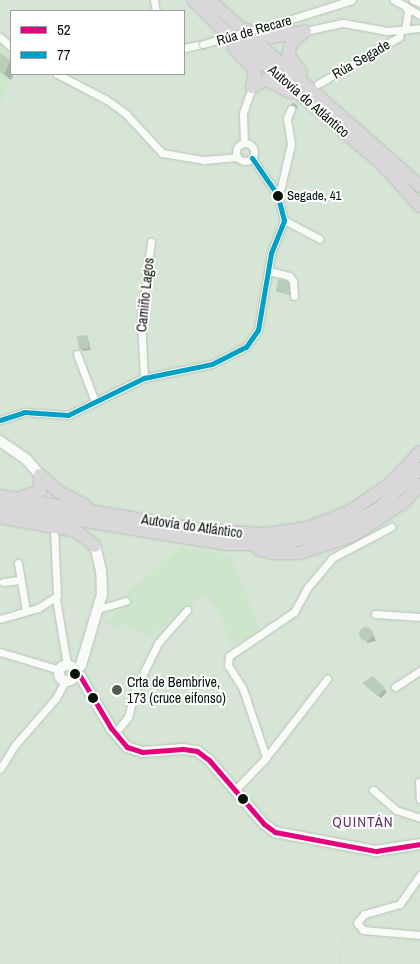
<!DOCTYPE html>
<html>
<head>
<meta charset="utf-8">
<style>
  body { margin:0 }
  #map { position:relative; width:420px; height:964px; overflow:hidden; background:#d6e5d5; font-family:"Archivo Narrow",sans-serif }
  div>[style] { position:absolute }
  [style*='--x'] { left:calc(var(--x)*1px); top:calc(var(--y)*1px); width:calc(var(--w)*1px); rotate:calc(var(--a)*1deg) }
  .built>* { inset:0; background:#cce5cb }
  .shadow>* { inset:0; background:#0003 }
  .building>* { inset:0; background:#bacdba }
  .round { border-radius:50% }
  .street-tunnel>* { height:7px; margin-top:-3.5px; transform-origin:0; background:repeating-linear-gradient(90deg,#b7c5b6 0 7px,transparent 0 10.5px) }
  .path>* { height:1px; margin-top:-0.5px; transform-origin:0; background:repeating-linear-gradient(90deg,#d3d8d2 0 5px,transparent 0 7.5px) }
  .roads { filter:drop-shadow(0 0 1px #b7c3b7) drop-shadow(0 0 1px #b7c3b7) }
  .street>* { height:7px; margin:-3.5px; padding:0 3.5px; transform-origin:3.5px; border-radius:3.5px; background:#f9fbf9 }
  .street>.ring { margin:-3.5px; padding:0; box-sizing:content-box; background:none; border:7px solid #f9fbf9; border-radius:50% }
  .secondary>* { height:10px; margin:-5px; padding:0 5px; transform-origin:5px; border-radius:5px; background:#f9fbf9 }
  .secondary>.ring { margin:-5px; padding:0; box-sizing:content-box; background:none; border:10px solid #f9fbf9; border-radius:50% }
  .highway>* { height:12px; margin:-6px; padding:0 6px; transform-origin:6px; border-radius:6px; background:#dad7db }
  .path-bridge>* { height:1px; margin-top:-0.5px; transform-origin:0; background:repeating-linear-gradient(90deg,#d3d8d2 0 5px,transparent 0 7.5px) }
  .bridges { filter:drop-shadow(0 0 1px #b7c3b7) drop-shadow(0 0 1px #b7c3b7) }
  .street-bridge>* { height:7px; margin:-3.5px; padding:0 3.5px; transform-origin:3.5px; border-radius:3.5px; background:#f9fbf9 }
  .bus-1>* { height:5px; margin:-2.5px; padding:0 2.5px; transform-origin:2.5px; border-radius:2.5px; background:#e5007d }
  .bus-2>* { height:5px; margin:-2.5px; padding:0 2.5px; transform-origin:2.5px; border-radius:2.5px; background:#00a1c4 }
  .dots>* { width:14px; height:14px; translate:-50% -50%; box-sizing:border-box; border:2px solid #fff; border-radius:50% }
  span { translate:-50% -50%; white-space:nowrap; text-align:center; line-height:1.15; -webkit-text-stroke:4px #fff; paint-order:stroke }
  .bus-label { font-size:13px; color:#081208 }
  .left { translate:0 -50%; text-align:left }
  .street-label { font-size:14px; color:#081208 }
  .poi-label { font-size:14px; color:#081208 }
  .neighbourhood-label { font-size:15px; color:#623468; letter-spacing:1px }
  .legend { position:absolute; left:10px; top:10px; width:175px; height:65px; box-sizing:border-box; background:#fff; border:1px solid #9ca09c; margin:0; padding:6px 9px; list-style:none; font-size:15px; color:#081208 }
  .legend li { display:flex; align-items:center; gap:10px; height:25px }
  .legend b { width:25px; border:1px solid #9ca09c }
</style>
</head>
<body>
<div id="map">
  <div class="built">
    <div style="clip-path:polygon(0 43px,11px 54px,11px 71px,0 108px)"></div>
    <div style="clip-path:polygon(180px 547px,231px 555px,260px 630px,257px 633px,232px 647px,218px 609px,205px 595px,149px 637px,122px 623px,118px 630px,102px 622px,128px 605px,124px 596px)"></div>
  </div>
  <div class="shadow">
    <div style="clip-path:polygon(0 55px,11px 62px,11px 74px,14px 74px,11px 80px,0 71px)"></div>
    <div style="clip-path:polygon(292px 283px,293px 296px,277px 291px)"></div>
    <div style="clip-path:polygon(87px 336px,91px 350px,83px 351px,80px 348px)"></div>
    <div style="clip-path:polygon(361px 629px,371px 630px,376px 641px,367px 643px)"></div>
    <div style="clip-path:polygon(373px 677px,387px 692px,381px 698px,366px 686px)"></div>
  </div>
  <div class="building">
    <div style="clip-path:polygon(0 53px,11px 60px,4px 75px,0 72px)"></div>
    <div style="clip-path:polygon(278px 279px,292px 282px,290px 294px,276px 292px)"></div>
    <div style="clip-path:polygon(87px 335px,89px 348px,79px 349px,77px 336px)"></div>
    <div class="round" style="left:359px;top:627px;width:14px;height:14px"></div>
    <div style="clip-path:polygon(373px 676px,385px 688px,378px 696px,362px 683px)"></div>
  </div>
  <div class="street-tunnel">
    <div style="--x:291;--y:109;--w:19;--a:-43"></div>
  </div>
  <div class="path">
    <div style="--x:399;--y:525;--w:21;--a:3"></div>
    <div style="--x:339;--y:964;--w:21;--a:-82"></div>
    <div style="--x:342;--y:943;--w:20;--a:-66"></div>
  </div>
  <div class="roads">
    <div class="street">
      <div style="--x:154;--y:0;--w:11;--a:80"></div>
      <div style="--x:394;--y:0;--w:13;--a:29"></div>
      <div style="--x:405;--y:6;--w:6;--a:59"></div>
      <div style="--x:408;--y:11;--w:19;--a:99"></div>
      <div style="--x:413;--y:0;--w:8;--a:23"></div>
      <div style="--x:405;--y:6;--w:17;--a:31"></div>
      <div style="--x:282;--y:22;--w:73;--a:-17.4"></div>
      <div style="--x:305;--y:31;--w:39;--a:-12"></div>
      <div style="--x:343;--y:23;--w:45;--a:10.3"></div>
      <div style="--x:387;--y:31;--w:33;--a:-5"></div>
      <div style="--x:0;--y:37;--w:15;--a:42"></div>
      <div style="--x:184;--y:48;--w:19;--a:-12"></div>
      <div style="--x:57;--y:74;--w:56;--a:27.5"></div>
      <div style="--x:107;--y:100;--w:24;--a:36"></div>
      <div style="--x:126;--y:114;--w:53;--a:47.3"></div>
      <div style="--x:162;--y:153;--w:43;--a:9.5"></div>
      <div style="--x:204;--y:160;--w:33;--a:-5"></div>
      <div style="--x:318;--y:84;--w:94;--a:-30.1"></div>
      <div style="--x:399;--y:37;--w:6;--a:-81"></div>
      <div class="ring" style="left:236px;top:143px;width:11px;height:11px"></div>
      <div style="--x:244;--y:143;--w:30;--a:-92"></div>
      <div style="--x:243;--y:113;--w:28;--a:-71"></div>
      <div style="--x:277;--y:194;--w:8;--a:-60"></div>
      <div style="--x:281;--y:187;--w:44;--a:-76.9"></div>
      <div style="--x:291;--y:144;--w:26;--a:-99"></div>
      <div style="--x:287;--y:118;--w:10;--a:-66"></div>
      <div style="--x:284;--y:220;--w:40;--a:28"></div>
      <div style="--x:269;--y:271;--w:21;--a:14"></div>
      <div style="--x:289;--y:276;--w:6;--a:51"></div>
      <div style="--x:293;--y:281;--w:15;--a:86"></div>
      <div style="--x:77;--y:354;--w:51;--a:69.4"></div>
      <div style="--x:144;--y:378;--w:59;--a:-92.9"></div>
      <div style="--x:141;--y:319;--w:78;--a:-82.6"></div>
      <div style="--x:0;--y:420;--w:25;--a:-18"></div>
      <div style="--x:24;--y:412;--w:44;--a:3.9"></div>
      <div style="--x:68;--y:415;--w:85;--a:-26"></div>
      <div style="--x:144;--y:378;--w:69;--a:-11.6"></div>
      <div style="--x:212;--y:364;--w:38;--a:-27"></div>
      <div style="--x:246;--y:347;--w:21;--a:-55"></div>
      <div style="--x:258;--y:330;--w:78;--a:-80.4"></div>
      <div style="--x:271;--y:253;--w:35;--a:-68"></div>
      <div style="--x:284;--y:220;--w:27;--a:-105"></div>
      <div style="--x:277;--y:194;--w:44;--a:-124.8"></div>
      <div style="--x:18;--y:563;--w:49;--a:80.5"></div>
      <div style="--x:3;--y:582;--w:17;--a:-7"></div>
      <div style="--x:56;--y:599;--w:67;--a:80.5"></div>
      <div style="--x:98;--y:609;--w:29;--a:-16"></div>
      <div style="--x:375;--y:614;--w:45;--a:3.8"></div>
      <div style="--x:0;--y:619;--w:40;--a:-16"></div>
      <div style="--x:38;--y:608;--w:22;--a:-32"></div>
      <div style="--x:57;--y:596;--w:70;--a:-92.5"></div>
      <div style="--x:0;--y:652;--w:63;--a:16.7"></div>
      <div style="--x:395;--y:687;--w:30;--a:-33"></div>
      <div style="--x:115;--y:733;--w:21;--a:-51"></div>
      <div style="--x:128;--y:717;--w:30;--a:-75"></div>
      <div style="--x:136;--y:688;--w:50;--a:-63.9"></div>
      <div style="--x:158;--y:643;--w:44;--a:-48.7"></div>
      <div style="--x:266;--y:757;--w:72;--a:-108.7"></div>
      <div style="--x:243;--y:689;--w:28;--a:-122"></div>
      <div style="--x:228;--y:665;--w:9;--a:-84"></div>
      <div style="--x:229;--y:656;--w:78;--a:-34.1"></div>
      <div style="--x:294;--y:612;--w:29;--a:-61"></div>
      <div style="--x:308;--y:587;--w:38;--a:-50"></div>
      <div style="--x:332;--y:558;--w:67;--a:-27.7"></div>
      <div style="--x:0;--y:769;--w:28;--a:-58"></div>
      <div style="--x:15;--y:745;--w:62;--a:-48.9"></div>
      <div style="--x:56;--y:698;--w:19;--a:-62"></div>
      <div style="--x:419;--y:782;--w:17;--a:87"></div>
      <div style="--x:235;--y:790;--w:42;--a:-46"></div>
      <div style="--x:264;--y:760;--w:103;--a:-52.1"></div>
      <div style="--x:373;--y:790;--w:30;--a:41"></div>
      <div style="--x:396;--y:810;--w:25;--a:18"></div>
      <div style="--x:420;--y:875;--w:35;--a:125"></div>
      <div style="--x:400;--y:904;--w:37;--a:164"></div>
      <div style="--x:364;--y:914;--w:11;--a:128"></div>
      <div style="--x:357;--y:923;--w:9;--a:49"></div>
      <div style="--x:363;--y:930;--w:57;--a:5"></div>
    </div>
    <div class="secondary">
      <div style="--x:0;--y:441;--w:33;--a:35"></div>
      <div style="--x:27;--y:460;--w:20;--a:49"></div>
      <div class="ring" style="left:59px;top:665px;width:6px;height:6px"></div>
      <div style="--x:75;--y:672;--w:9;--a:-49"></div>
      <div style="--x:81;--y:665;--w:74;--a:-73.5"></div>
      <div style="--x:102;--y:594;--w:23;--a:-92"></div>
      <div style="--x:101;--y:571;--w:26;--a:-103"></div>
      <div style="--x:75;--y:674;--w:5;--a:22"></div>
      <div style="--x:80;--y:676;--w:61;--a:59.2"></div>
      <div style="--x:111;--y:728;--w:25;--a:50"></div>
      <div style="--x:127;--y:747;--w:16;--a:18"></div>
      <div style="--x:142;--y:752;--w:41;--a:-4.2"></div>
      <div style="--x:183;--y:749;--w:14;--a:8"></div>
      <div style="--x:197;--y:751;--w:15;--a:37"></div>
      <div style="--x:209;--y:760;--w:84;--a:49.3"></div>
      <div style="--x:264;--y:824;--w:14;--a:36"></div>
      <div style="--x:275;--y:832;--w:103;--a:10.7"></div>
      <div style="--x:376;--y:851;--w:45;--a:-9"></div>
    </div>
    <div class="highway">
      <div style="--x:193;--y:0;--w:33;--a:45"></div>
      <div style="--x:216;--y:23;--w:216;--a:40.3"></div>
      <div style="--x:381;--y:163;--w:58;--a:47.8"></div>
      <div style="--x:209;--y:0;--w:281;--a:41.4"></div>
      <div style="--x:247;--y:30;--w:25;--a:16"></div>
      <div style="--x:271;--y:37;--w:31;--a:-9"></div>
      <div style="--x:234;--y:48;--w:30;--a:46"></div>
      <div style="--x:255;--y:70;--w:17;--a:100"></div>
      <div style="--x:301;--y:72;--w:21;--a:-127"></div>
      <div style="--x:288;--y:55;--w:14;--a:-73"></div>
      <div style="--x:292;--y:42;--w:17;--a:-40"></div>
      <div style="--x:252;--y:87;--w:16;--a:-27"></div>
      <div style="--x:266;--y:80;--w:27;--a:27"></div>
      <div style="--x:40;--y:475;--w:25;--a:42"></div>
      <div style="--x:59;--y:492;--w:29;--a:27"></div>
      <div style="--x:0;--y:496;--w:210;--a:9.6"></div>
      <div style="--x:207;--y:531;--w:58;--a:3"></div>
      <div style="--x:265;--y:534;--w:42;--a:-8.1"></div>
      <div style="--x:307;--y:528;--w:45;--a:-20.9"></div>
      <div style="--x:349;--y:512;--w:50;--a:-34.3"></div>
      <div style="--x:390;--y:484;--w:44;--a:-46.8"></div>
      <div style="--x:20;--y:498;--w:21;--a:-19"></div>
      <div style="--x:40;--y:491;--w:16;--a:-90"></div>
      <div style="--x:0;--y:507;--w:228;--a:9.3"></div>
      <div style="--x:225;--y:544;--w:55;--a:0"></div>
      <div style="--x:280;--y:544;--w:49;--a:-12.9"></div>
      <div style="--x:328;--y:533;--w:28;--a:-23"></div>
      <div style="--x:354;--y:522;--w:29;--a:-29"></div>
      <div style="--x:379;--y:508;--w:57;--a:-43.6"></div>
      <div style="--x:0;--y:517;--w:77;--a:10.4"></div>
      <div style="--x:76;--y:531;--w:24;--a:38"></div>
      <div style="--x:258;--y:549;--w:16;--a:15"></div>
      <div style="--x:273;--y:553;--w:26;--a:0"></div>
      <div style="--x:299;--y:553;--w:56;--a:-17.8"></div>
      <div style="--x:352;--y:536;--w:62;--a:-33.2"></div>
      <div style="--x:404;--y:502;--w:23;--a:-47"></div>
    </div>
  </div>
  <div class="path-bridge">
    <div style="--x:26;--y:468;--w:80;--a:57.3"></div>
    <div style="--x:69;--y:535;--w:19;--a:35"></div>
  </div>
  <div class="bridges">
    <div class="street-bridge">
      <div style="--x:203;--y:44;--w:82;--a:-15.6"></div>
    </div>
  </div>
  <div class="bus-1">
    <div style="--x:75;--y:674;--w:5;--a:22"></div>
    <div style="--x:80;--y:676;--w:61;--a:59.2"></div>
    <div style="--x:111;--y:728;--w:25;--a:50"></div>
    <div style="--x:127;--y:747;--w:16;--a:18"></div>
    <div style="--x:142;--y:752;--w:41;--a:-4.2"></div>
    <div style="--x:183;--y:749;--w:14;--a:8"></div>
    <div style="--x:197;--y:751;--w:15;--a:37"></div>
    <div style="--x:209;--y:760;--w:84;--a:49.3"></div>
    <div style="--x:264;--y:824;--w:14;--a:36"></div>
    <div style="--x:275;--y:832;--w:103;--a:10.7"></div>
    <div style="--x:376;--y:851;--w:45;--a:-9"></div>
  </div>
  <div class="bus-2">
    <div style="--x:0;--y:420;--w:25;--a:-18"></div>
    <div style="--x:24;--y:412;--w:44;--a:3.9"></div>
    <div style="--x:68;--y:415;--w:85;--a:-26"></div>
    <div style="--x:144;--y:378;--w:69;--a:-11.6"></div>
    <div style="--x:212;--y:364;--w:38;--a:-27"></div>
    <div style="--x:246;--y:347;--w:21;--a:-55"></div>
    <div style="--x:258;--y:330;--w:78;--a:-80.4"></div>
    <div style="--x:271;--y:253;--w:35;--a:-68"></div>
    <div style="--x:284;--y:220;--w:27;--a:-105"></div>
    <div style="--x:277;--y:194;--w:44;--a:-124.8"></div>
  </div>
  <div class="dots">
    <div style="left:278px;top:196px;background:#081208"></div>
    <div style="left:75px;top:674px;background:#081208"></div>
    <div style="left:117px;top:690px;background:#505c50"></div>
    <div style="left:93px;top:698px;background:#081208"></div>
    <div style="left:243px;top:799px;background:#081208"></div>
  </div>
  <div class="bus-label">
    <span class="left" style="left:287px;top:196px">Segade, 41</span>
  </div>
  <div class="street-label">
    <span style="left:254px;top:30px;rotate:-16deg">Rúa de Recare</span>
    <span style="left:361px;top:59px;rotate:-30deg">Rúa Segade</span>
    <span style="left:309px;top:101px;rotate:41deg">Autovía do Atlántico</span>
    <span style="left:145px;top:295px;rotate:-84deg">Camiño Lagos</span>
    <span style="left:192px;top:526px;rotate:8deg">Autovía do Atlántico</span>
  </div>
  <div class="poi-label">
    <span class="left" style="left:127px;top:690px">Crta de Bembrive,<br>173 (cruce eifonso)</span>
  </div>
  <div class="neighbourhood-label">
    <span style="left:363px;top:822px">QUINTÁN</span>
  </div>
  <ul class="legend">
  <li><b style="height:6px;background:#e5007d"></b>52</li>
  <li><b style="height:6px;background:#00a1c4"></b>77</li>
  </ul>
</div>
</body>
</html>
